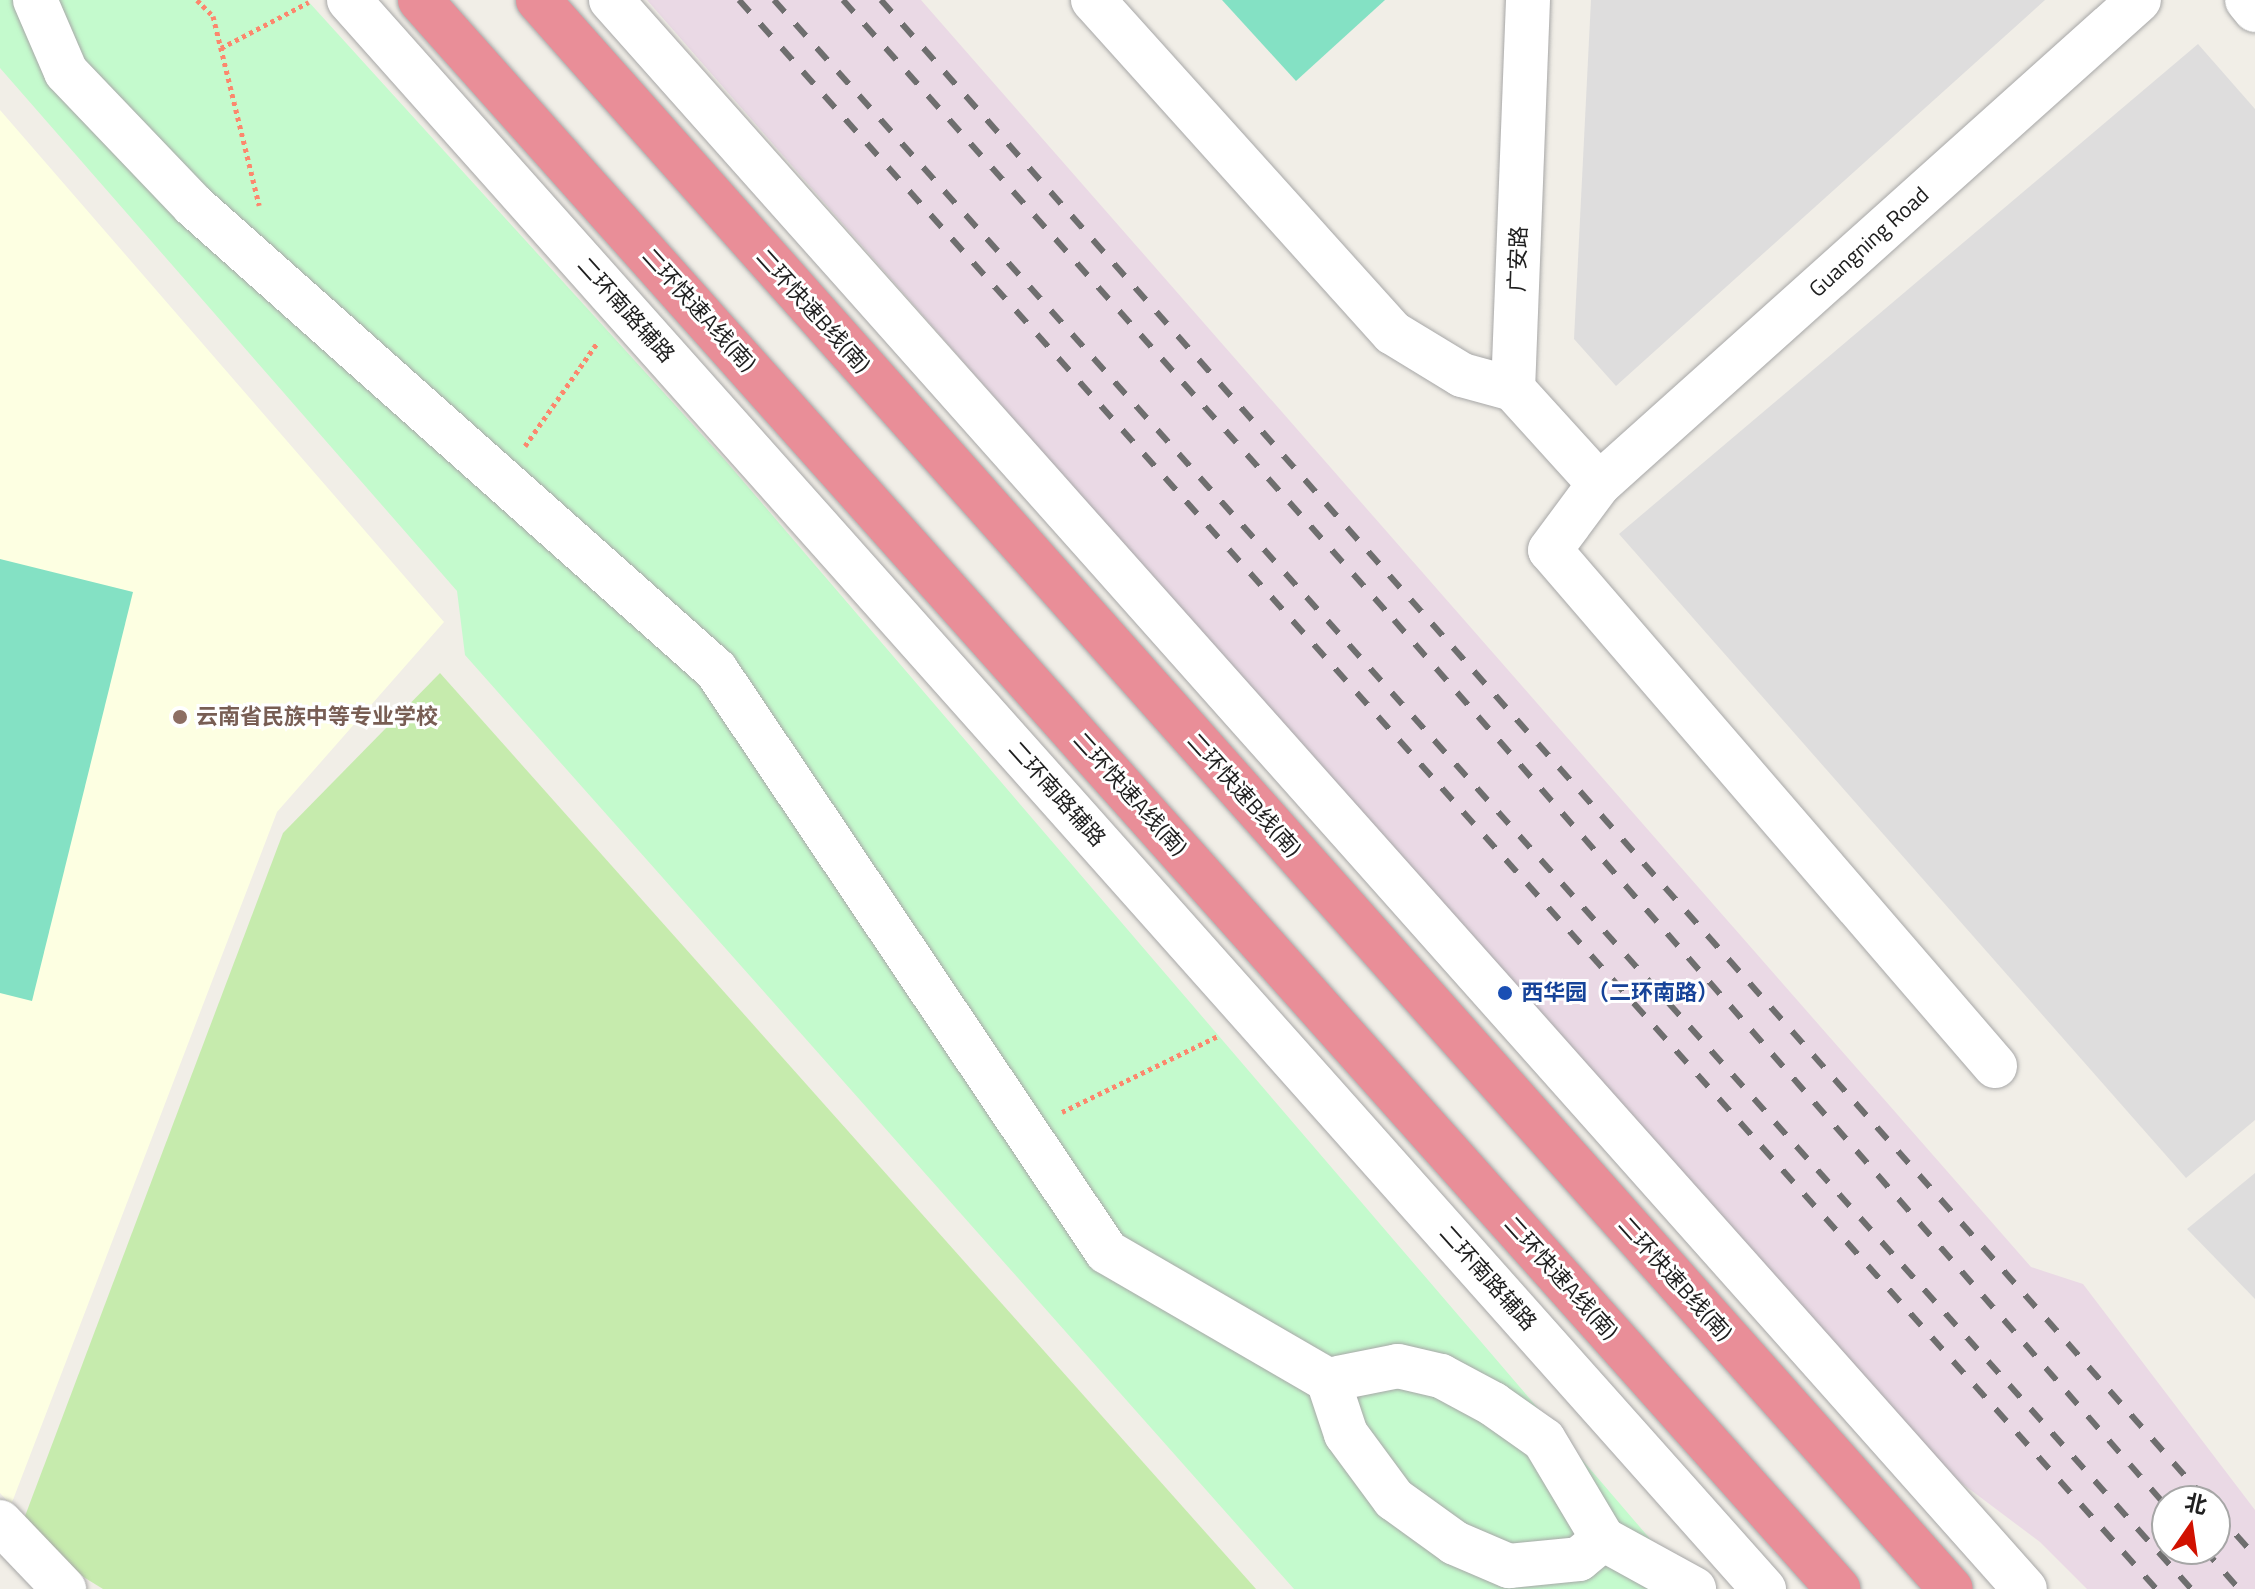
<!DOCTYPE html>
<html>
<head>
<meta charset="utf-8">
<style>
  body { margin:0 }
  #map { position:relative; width:2255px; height:1589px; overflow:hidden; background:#f1eee7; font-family:"Titillium Web","Noto Sans SC",sans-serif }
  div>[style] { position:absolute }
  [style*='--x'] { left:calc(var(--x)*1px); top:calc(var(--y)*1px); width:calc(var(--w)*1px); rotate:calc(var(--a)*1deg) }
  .residential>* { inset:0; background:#dedddd }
  .industrial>* { inset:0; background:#ead9e5 }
  .education>* { inset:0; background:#fdffe2 }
  .grass>* { inset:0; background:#c6ebad }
  .park>* { inset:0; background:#c4facd }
  .pitch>* { inset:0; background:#84e1c4 }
  .path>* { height:5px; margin-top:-2.5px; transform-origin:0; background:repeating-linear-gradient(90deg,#fc876d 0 4px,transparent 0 8px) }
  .roads { filter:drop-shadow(0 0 2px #a7a7a7) drop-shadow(0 0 2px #a7a7a7) }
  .minor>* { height:44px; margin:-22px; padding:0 22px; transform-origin:22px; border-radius:22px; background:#fff }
  .highway>* { height:44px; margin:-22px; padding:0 22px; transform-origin:22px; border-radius:22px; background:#e98e98 }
  .rail>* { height:6px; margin-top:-3px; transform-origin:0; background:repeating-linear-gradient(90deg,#6e6e6e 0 16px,transparent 0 32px) }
  .dots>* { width:22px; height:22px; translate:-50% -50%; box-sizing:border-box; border:4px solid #fff; border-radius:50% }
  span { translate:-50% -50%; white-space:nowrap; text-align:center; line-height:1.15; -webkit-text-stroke:6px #fff; paint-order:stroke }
  .street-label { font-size:22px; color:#202020 }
  .education-label { font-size:22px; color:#785e54; font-weight:700 }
  .left { translate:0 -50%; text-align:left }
  .transit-label { font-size:22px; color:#164399; font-weight:700 }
  .north { position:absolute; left:2151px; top:1485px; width:80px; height:80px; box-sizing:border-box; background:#fff; border:2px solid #a6a6a6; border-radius:50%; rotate:13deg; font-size:22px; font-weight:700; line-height:32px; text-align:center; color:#202020 }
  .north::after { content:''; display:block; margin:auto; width:28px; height:36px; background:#d11100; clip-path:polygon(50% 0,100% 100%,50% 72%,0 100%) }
</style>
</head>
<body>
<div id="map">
  <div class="residential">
    <div style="clip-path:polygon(1591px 0,2045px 0,1616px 386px,1574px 339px)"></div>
    <div style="clip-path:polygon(2198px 44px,2255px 109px,2255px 1120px,2186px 1178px,1619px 534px)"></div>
    <div style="clip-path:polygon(2255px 1173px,2255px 1299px,2187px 1229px)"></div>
  </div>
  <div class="industrial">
    <div style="clip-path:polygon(evenodd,647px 0,921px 0,2031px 1267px,2083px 1284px,2255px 1510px,2255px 1589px,2087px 1589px,2040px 1542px,1912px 1446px,647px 0,2167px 1501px,2215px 1501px,2215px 1549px,2167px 1549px,2167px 1501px)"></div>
  </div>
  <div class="education">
    <div style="clip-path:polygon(0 110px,444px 622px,277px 812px,11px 1505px,0 1493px)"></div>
  </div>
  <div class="grass">
    <div style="clip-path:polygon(440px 673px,1256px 1589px,103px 1589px,77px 1573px,22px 1524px,283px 833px)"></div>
  </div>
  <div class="park">
    <div style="clip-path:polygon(0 0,307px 0,725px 460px,1693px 1589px,1294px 1589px,465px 655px,457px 591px,0 68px)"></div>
  </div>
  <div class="pitch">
    <div style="clip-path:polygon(1222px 0,1385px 0,1296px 81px)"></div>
    <div style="clip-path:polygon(0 559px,133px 592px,32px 1001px,0 993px)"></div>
  </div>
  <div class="path">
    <div style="--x:197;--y:0;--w:23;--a:45"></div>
    <div style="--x:213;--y:16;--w:195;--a:76.3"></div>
    <div style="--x:221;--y:48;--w:99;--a:-27.6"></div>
    <div style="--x:525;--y:446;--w:126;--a:-55"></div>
    <div style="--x:1062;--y:1112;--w:174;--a:-26"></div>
  </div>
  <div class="roads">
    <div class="minor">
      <div style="--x:35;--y:0;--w:78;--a:66.7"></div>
      <div style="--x:66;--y:72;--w:184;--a:46.3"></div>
      <div style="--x:193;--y:205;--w:700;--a:41.64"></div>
      <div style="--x:716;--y:670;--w:701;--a:56.11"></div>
      <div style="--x:1107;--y:1252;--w:255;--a:30.1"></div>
      <div style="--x:1328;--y:1380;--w:57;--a:71.6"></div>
      <div style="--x:1346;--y:1434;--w:81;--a:53.6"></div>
      <div style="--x:1394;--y:1499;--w:75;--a:35.8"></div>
      <div style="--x:1455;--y:1543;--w:59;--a:23.1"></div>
      <div style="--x:1509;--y:1566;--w:70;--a:-5.7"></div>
      <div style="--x:1579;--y:1559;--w:31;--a:-40"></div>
      <div style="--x:349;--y:0;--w:2128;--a:48.32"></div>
      <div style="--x:611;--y:0;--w:2127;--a:48.34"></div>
      <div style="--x:1093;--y:0;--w:448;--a:48"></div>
      <div style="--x:1393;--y:333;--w:81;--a:31.3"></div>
      <div style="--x:1462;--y:375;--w:53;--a:15.4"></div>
      <div style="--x:1528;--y:0;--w:389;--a:92.2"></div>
      <div style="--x:1513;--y:389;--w:128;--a:47.8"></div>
      <div style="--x:2247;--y:0;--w:13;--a:51"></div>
      <div style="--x:1995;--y:1066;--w:681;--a:-130.77"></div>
      <div style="--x:1550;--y:550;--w:82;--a:-53.4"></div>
      <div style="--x:1599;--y:484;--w:725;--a:-41.87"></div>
      <div style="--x:1328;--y:1380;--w:71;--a:-11.3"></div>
      <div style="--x:1398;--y:1366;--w:44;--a:13.1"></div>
      <div style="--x:1441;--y:1376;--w:59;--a:28.3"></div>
      <div style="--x:1493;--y:1404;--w:62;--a:35.2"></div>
      <div style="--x:1544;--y:1440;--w:115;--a:59.2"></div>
      <div style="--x:1603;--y:1539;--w:104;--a:28.8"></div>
      <div style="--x:0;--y:1522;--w:93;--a:46.3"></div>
    </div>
    <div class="highway">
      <div style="--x:420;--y:0;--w:2130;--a:48.25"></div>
      <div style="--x:538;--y:0;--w:2126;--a:48.36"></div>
    </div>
  </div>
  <div class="rail">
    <div style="--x:739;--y:0;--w:2129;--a:48.27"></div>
    <div style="--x:774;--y:0;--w:2129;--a:48.27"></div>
    <div style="--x:843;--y:0;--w:829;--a:48.37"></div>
    <div style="--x:1394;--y:620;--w:1177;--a:48.93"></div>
    <div style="--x:881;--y:0;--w:2003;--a:48.54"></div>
    <div style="--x:2215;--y:1511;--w:60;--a:48.4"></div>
    <div style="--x:2204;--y:1549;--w:53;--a:48.8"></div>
  </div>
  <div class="dots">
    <div style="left:180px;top:717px;background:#8d6e63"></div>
    <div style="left:1505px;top:993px;background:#1a4fb4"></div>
  </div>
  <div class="street-label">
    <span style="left:1869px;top:242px;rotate:-42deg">Guangning Road</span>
    <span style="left:1518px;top:259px;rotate:-88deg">广安路</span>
    <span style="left:626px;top:310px;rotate:48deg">二环南路辅路</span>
    <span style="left:699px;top:310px;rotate:48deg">二环快速A线(南)</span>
    <span style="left:813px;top:311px;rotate:48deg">二环快速B线(南)</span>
    <span style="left:1057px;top:794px;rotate:48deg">二环南路辅路</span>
    <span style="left:1130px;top:794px;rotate:48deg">二环快速A线(南)</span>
    <span style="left:1244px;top:795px;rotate:48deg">二环快速B线(南)</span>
    <span style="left:1488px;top:1278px;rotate:48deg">二环南路辅路</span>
    <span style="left:1561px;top:1278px;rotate:48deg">二环快速A线(南)</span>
    <span style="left:1675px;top:1279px;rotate:48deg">二环快速B线(南)</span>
  </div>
  <div class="education-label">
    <span class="left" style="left:196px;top:717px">云南省民族中等专业学校</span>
  </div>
  <div class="transit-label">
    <span class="left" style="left:1521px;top:993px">西华园（二环南路）</span>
  </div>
  <div class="north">北</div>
</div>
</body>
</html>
